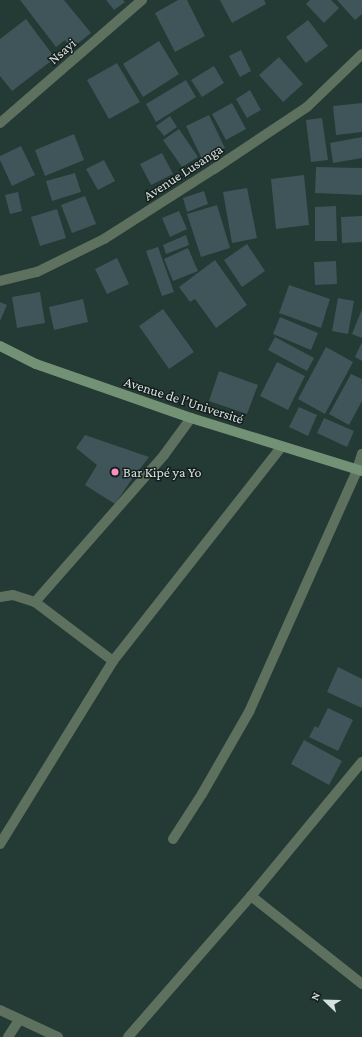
<!DOCTYPE html>
<html>
<head>
<meta charset="utf-8">
<style>
  body { margin:0 }
  #map { position:relative; width:362px; height:1037px; overflow:hidden; background:#243a35; font-family:"Crimson Pro",serif }
  div>[style] { position:absolute }
  [style*='--x'] { left:calc(var(--x)*1px); top:calc(var(--y)*1px); width:calc(var(--w)*1px); rotate:calc(var(--a)*1deg) }
  .building>* { inset:0; background:#3f555a }
  .minor>* { height:10px; margin:-5px; padding:0 5px; transform-origin:5px; border-radius:5px; background:#5e705e }
  .secondary>* { height:10px; margin:-5px; padding:0 5px; transform-origin:5px; border-radius:5px; background:#739174 }
  .dots>* { width:11px; height:11px; translate:-50% -50%; box-sizing:border-box; border:2px solid #151f1d; border-radius:50% }
  span { translate:-50% -50%; white-space:nowrap; text-align:center; line-height:1.15; -webkit-text-stroke:3px #151f1d; paint-order:stroke }
  .street-label { font-size:14px; color:#d5e1de }
  .poi-label { font-size:14px; color:#d5e1de }
  .left { translate:0 -50%; text-align:left }
  .north { position:absolute; left:306px; top:981px; width:40px; height:40px; -webkit-text-stroke:3px #151f1d; paint-order:stroke; rotate:293deg; font-size:11px; font-weight:700; line-height:16px; text-align:center; color:#d5e1de }
  .north::after { content:''; display:block; margin:auto; width:14px; height:18px; background:#d5e1de; clip-path:polygon(50% 0,100% 100%,50% 72%,0 100%) }
</style>
</head>
<body>
<div id="map">
  <div class="building">
    <div style="clip-path:polygon(20px 0,64px 0,91px 33px,72px 48px,65px 40px,56px 47px)"></div>
    <div style="clip-path:polygon(106px 0,123px 0,125px 2px,114px 10px)"></div>
    <div style="clip-path:polygon(178px 0,187px 0,205px 36px,175px 52px,155px 13px)"></div>
    <div style="clip-path:polygon(220px 0,264px 0,266px 4px,232px 23px)"></div>
    <div style="clip-path:polygon(310px 0,331px 0,339px 8px,324px 23px,306px 4px)"></div>
    <div style="clip-path:polygon(337px 0,362px 0,362px 14px,355px 20px)"></div>
    <div style="clip-path:polygon(26px 19px,55px 58px,12px 91px,0 76px,0 39px)"></div>
    <div style="clip-path:polygon(308px 20px,328px 46px,306px 63px,286px 37px)"></div>
    <div style="clip-path:polygon(159px 41px,179px 74px,143px 97px,123px 64px)"></div>
    <div style="clip-path:polygon(241px 50px,251px 71px,240px 77px,229px 56px)"></div>
    <div style="clip-path:polygon(279px 57px,303px 84px,283px 102px,259px 75px)"></div>
    <div style="clip-path:polygon(117px 63px,140px 102px,109px 119px,87px 80px)"></div>
    <div style="clip-path:polygon(214px 66px,224px 83px,202px 97px,191px 80px)"></div>
    <div style="clip-path:polygon(186px 80px,196px 97px,156px 122px,146px 104px)"></div>
    <div style="clip-path:polygon(250px 90px,261px 110px,247px 118px,236px 99px)"></div>
    <div style="clip-path:polygon(232px 103px,246px 129px,226px 140px,212px 114px)"></div>
    <div style="clip-path:polygon(362px 103px,362px 132px,336px 135px,333px 106px)"></div>
    <div style="clip-path:polygon(209px 115px,225px 148px,202px 159px,186px 126px)"></div>
    <div style="clip-path:polygon(170px 116px,177px 127px,164px 136px,156px 126px)"></div>
    <div style="clip-path:polygon(322px 118px,328px 160px,311px 162px,306px 120px)"></div>
    <div style="clip-path:polygon(179px 129px,198px 157px,182px 167px,163px 140px)"></div>
    <div style="clip-path:polygon(74px 134px,84px 160px,45px 176px,35px 150px)"></div>
    <div style="clip-path:polygon(362px 137px,362px 158px,333px 163px,330px 143px)"></div>
    <div style="clip-path:polygon(21px 146px,35px 175px,12px 186px,0 160px,0 156px)"></div>
    <div style="clip-path:polygon(162px 153px,173px 174px,151px 185px,140px 164px)"></div>
    <div style="clip-path:polygon(104px 160px,115px 181px,98px 190px,86px 169px)"></div>
    <div style="clip-path:polygon(316px 167px,362px 168px,362px 195px,315px 193px)"></div>
    <div style="clip-path:polygon(75px 173px,81px 192px,52px 201px,46px 181px)"></div>
    <div style="clip-path:polygon(304px 175px,309px 225px,276px 229px,271px 179px)"></div>
    <div style="clip-path:polygon(247px 188px,257px 238px,232px 243px,223px 192px)"></div>
    <div style="clip-path:polygon(204px 191px,208px 204px,187px 212px,183px 198px)"></div>
    <div style="clip-path:polygon(18px 192px,22px 211px,10px 214px,5px 195px)"></div>
    <div style="clip-path:polygon(85px 196px,96px 224px,72px 233px,61px 205px)"></div>
    <div style="clip-path:polygon(217px 205px,230px 248px,201px 257px,187px 214px)"></div>
    <div style="clip-path:polygon(336px 206px,337px 241px,315px 241px,315px 207px)"></div>
    <div style="clip-path:polygon(57px 209px,66px 238px,40px 246px,31px 217px)"></div>
    <div style="clip-path:polygon(179px 211px,187px 229px,170px 237px,162px 218px)"></div>
    <div style="clip-path:polygon(362px 216px,362px 242px,342px 243px,341px 217px)"></div>
    <div style="clip-path:polygon(186px 235px,189px 245px,166px 254px,163px 245px)"></div>
    <div style="clip-path:polygon(247px 244px,265px 271px,242px 287px,224px 260px)"></div>
    <div style="clip-path:polygon(158px 247px,174px 292px,162px 296px,146px 251px)"></div>
    <div style="clip-path:polygon(188px 248px,198px 271px,173px 281px,164px 259px)"></div>
    <div style="clip-path:polygon(117px 258px,129px 284px,107px 294px,95px 269px)"></div>
    <div style="clip-path:polygon(215px 260px,247px 305px,216px 328px,195px 299px,190px 302px,179px 287px)"></div>
    <div style="clip-path:polygon(336px 261px,337px 284px,315px 285px,314px 262px)"></div>
    <div style="clip-path:polygon(289px 285px,330px 299px,321px 328px,279px 313px)"></div>
    <div style="clip-path:polygon(40px 292px,45px 323px,17px 328px,12px 297px)"></div>
    <div style="clip-path:polygon(338px 298px,354px 301px,348px 334px,332px 331px)"></div>
    <div style="clip-path:polygon(83px 299px,88px 322px,54px 330px,49px 307px)"></div>
    <div style="clip-path:polygon(0 302px,7px 305px,0 321px)"></div>
    <div style="clip-path:polygon(163px 309px,194px 352px,169px 369px,139px 326px)"></div>
    <div style="clip-path:polygon(362px 309px,362px 338px,352px 334px)"></div>
    <div style="clip-path:polygon(280px 317px,318px 333px,311px 350px,273px 334px)"></div>
    <div style="clip-path:polygon(275px 337px,314px 358px,307px 371px,268px 350px)"></div>
    <div style="clip-path:polygon(362px 342px,362px 361px,355px 357px)"></div>
    <div style="clip-path:polygon(326px 347px,353px 362px,325px 414px,298px 399px)"></div>
    <div style="clip-path:polygon(277px 362px,305px 376px,288px 410px,260px 396px)"></div>
    <div style="clip-path:polygon(219px 371px,258px 385px,247px 414px,209px 401px)"></div>
    <div style="clip-path:polygon(351px 374px,362px 379px,362px 401px,349px 425px,329px 414px)"></div>
    <div style="clip-path:polygon(299px 407px,317px 415px,308px 436px,289px 427px)"></div>
    <div style="clip-path:polygon(324px 418px,354px 431px,347px 447px,317px 433px)"></div>
    <div style="clip-path:polygon(85px 435px,149px 457px,132px 479px,115px 504px,85px 485px,97px 465px,76px 448px)"></div>
    <div style="clip-path:polygon(338px 667px,362px 679px,362px 708px,327px 692px)"></div>
    <div style="clip-path:polygon(328px 708px,353px 720px,338px 751px,309px 737px,315px 726px,318px 728px)"></div>
    <div style="clip-path:polygon(304px 740px,342px 761px,329px 785px,291px 764px)"></div>
  </div>
  <div class="minor">
    <div style="--x:0;--y:123;--w:188;--a:-40.9"></div>
    <div style="--x:0;--y:281;--w:38;--a:-14"></div>
    <div style="--x:37;--y:272;--w:75;--a:-26.2"></div>
    <div style="--x:104;--y:239;--w:130;--a:-32.5"></div>
    <div style="--x:214;--y:169;--w:112;--a:-33.7"></div>
    <div style="--x:307;--y:107;--w:76;--a:-43.9"></div>
    <div style="--x:0;--y:597;--w:13;--a:-9"></div>
    <div style="--x:13;--y:595;--w:23;--a:18"></div>
    <div style="--x:35;--y:602;--w:196;--a:-48.7"></div>
    <div style="--x:164;--y:455;--w:46;--a:-53.9"></div>
    <div style="--x:35;--y:602;--w:98;--a:37.1"></div>
    <div style="--x:173;--y:839;--w:54;--a:-57.2"></div>
    <div style="--x:202;--y:794;--w:95;--a:-60.2"></div>
    <div style="--x:249;--y:712;--w:265;--a:-65.9"></div>
    <div style="--x:357;--y:470;--w:17;--a:-73"></div>
    <div style="--x:0;--y:844;--w:215;--a:-58.3"></div>
    <div style="--x:113;--y:661;--w:273;--a:-51.8"></div>
    <div style="--x:251;--y:896;--w:142;--a:38.4"></div>
    <div style="--x:0;--y:1010;--w:64;--a:25"></div>
    <div style="--x:8;--y:1037;--w:20;--a:-57"></div>
    <div style="--x:128;--y:1037;--w:187;--a:-48.9"></div>
    <div style="--x:251;--y:896;--w:174;--a:-50.4"></div>
  </div>
  <div class="secondary">
    <div style="--x:0;--y:346;--w:40;--a:26.6"></div>
    <div style="--x:36;--y:364;--w:164;--a:19.2"></div>
    <div style="--x:191;--y:418;--w:179;--a:17.2"></div>
  </div>
  <div class="dots">
    <div style="left:115px;top:472px;background:#fe8ebe"></div>
  </div>
  <div class="street-label">
    <span style="left:62px;top:51px;rotate:-41deg">Nsayi</span>
    <span style="left:183px;top:172px;rotate:-33deg">Avenue Lusanga</span>
    <span style="left:184px;top:400px;rotate:18deg">Avenue de l’Université</span>
  </div>
  <div class="poi-label">
    <span class="left" style="left:123px;top:472px">Bar Kipé ya Yo</span>
  </div>
  <div class="north">N</div>
</div>
</body>
</html>
